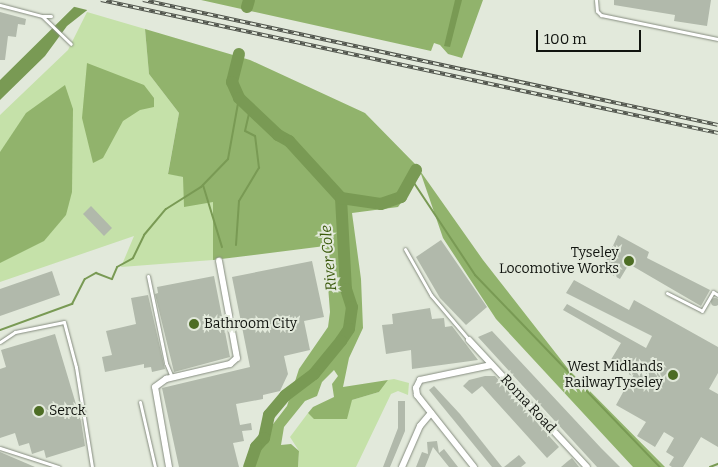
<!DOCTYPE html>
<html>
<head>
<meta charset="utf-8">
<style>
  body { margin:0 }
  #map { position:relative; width:718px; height:467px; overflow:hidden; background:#e2e9db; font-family:Bitter,serif }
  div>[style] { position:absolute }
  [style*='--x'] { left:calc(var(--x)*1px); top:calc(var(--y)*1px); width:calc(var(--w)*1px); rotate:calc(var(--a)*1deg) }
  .green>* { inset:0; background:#c5e1a9 }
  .forest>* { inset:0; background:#91b36c }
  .water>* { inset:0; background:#799a54 }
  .pier>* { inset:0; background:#e2e9db }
  .stream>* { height:2px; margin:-1px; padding:0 1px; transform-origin:1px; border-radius:1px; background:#799a54 }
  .river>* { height:12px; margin:-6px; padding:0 6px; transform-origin:6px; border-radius:6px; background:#799a54 }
  .building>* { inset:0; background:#b1b9ab }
  .round { border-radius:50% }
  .roads { filter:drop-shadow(0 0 1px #858c7f) drop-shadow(0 0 1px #858c7f) }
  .service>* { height:3px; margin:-1.5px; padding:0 1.5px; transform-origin:1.5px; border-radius:1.5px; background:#fff }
  .minor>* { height:6px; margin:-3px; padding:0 3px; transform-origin:3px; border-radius:3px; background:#fff }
  .rail>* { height:4px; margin-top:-2px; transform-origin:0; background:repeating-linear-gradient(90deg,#e2e9db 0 5.5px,#50544c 0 11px); box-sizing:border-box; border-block:1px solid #50544c }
  .dots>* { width:14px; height:14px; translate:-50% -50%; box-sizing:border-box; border:2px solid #e2e9db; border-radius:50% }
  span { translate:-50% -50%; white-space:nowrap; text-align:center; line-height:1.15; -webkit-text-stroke:4px #e2e9db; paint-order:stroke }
  .poi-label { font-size:14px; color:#11140f }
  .right { translate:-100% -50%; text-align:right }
  .left { translate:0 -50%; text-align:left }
  .street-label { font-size:14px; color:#11140f }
  .water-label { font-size:15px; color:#3b5a0c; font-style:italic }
  .scale { position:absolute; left:536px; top:30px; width:105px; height:22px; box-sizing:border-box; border:2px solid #11140f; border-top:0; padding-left:6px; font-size:15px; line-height:18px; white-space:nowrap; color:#11140f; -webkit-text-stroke:4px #e2e9db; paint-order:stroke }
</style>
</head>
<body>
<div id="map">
  <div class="green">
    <div style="clip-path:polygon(87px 12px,145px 29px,149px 74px,179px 113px,168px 173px,183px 177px,213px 202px,213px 260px,121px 267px,134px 236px,0 282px,0 115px,68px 50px)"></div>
    <div style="clip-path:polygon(394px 379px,409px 383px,408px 395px,398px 391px,391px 394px,356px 467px,298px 467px,299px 451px,290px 437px,308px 413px,315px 419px,352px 400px,379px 392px,388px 380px)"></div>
  </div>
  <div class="forest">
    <div style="clip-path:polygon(201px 0,483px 0,462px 58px,448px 54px,440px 45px,434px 43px,431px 51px)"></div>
    <div style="clip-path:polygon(145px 29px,250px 60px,365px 113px,416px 165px,483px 260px,569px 370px,665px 467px,633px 467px,496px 319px,443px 238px,421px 174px,398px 207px,352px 213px,361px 279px,363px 328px,349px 358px,343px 387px,388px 380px,379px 392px,352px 400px,347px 419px,314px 419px,308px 413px,313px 407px,334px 397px,332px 384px,338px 376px,334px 370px,322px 382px,317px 396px,305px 401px,284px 427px,281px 445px,291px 444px,299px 451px,298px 467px,250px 467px,251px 453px,287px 406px,299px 369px,328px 327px,330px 312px,325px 246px,213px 260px,213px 202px,184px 207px,183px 177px,168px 174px,179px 113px,149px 74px)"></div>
    <div style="clip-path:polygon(87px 63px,144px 85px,154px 98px,154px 107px,140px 110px,123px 121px,103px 158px,93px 163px,82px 118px)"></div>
    <div style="clip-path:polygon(65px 85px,73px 109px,72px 192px,66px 215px,44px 241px,0 263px,0 152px,26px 113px)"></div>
  </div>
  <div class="water">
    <div style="clip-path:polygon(81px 0,100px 0,67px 26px,45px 56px,0 100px,0 80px)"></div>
    <div style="clip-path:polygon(455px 0,462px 0,450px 47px,444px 46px)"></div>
  </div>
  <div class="pier">
    <div style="clip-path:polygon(77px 0,103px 0,91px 11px,71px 6px)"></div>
  </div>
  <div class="stream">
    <div style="--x:412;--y:180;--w:114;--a:56.4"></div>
    <div style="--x:475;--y:275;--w:267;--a:46.1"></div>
    <div style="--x:203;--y:185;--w:65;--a:73"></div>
    <div style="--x:236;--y:245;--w:44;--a:-86.1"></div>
    <div style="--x:239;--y:201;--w:39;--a:-59"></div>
    <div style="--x:259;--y:168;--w:32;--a:-97"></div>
    <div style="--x:255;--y:136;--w:11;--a:-153"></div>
    <div style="--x:245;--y:131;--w:23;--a:-77"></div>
    <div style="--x:0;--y:330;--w:77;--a:-19.9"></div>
    <div style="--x:72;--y:304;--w:28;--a:-63"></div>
    <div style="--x:85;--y:279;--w:13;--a:-29"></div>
    <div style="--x:96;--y:273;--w:17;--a:21"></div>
    <div style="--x:112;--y:279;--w:13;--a:-67"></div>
    <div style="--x:117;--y:267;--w:18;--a:-29"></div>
    <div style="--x:133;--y:258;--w:25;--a:-64"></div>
    <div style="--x:144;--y:235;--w:34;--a:-50"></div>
    <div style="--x:166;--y:209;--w:41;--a:-32.2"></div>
    <div style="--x:201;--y:187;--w:39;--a:-46"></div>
    <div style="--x:228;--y:159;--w:62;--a:-79.8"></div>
    <div style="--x:710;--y:467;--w:9;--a:-21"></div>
  </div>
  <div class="river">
    <div style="--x:247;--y:7;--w:7;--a:-74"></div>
    <div style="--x:239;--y:54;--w:29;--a:104"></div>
    <div style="--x:232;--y:82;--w:17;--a:66"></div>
    <div style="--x:239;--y:98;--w:54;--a:43.5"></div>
    <div style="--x:278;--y:135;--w:13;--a:29"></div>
    <div style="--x:289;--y:141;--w:77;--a:47.6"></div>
    <div style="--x:341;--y:198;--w:91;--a:86.9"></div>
    <div style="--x:346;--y:289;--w:19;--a:72"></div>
    <div style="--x:352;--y:307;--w:22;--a:98"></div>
    <div style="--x:349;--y:329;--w:14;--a:124"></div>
    <div style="--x:341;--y:341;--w:43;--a:129.3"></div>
    <div style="--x:314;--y:374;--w:36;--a:143"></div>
    <div style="--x:285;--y:396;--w:25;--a:130"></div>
    <div style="--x:269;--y:415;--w:24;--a:102"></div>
    <div style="--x:264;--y:438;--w:12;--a:132"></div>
    <div style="--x:256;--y:447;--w:21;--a:109"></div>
    <div style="--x:341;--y:198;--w:40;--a:8.5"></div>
    <div style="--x:381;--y:204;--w:21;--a:-19"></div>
    <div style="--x:401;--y:197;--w:31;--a:-61"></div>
  </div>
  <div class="building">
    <div style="clip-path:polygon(614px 0,711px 0,707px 26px,674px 21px,675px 15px,614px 5px)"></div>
    <div style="clip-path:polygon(0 12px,26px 19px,25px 25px,18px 24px,16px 37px,8px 36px,5px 60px,0 60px)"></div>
    <div style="clip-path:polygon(91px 206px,112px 228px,104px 236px,83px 214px)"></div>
    <div style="clip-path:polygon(618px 235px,649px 252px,647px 258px,710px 290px,701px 306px,629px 264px,620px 279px,605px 271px,608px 266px,604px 265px)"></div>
    <div style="clip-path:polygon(441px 240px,487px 307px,466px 325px,440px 298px,416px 257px)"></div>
    <div style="clip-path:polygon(312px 261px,324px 317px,304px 321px,310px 350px,284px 356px,288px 374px,280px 391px,263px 395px,263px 399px,236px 404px,240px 425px,251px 423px,252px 430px,242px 431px,244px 441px,233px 443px,239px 467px,179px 467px,162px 388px,250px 367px,232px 277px)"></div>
    <div style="clip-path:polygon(52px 271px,60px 295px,0 316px,0 289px)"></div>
    <div style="clip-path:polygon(214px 276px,230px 357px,174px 372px,155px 294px,158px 293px,157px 287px)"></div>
    <div style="clip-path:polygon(574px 280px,629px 310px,634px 300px,718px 347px,718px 373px,709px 389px,718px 394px,718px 447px,701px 437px,683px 467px,672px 467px,669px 465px,674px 457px,666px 452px,674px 438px,664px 432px,655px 447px,637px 436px,646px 422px,616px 405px,632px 376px,609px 363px,621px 343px,563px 310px,567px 304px,646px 348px,652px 336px,566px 293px)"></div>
    <div style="clip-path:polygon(148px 295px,165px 369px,152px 372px,151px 367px,144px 368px,144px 364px,105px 372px,102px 357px,112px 355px,106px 331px,136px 324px,131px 298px)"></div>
    <div class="round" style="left:711px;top:298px;width:8px;height:8px"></div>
    <div style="clip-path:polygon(430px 308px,432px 319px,444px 318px,445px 327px,452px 326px,478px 360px,412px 369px,411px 350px,386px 354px,382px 325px,393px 324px,392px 314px)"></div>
    <div style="clip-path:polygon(492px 331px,601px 448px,620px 467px,597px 467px,478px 337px)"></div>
    <div style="clip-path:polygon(55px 334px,81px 421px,85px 446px,46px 458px,44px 450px,32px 454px,29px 443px,19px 446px,15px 433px,0 438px,0 369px,6px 367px,1px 350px)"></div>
    <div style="clip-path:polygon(485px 376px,495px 376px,559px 447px,547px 458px,482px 386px,472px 394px,463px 386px,469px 380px)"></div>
    <div style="clip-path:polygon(434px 386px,460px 414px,502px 467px,492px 467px,429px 390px)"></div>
    <div style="clip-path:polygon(398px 401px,405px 401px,405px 431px,390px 467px,383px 467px,398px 428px)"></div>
    <div style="clip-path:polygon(437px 441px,439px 453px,444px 449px,458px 467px,449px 467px,433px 447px,425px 467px,416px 467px,422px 452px,428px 454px,427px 442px)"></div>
    <div style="clip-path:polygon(0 452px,35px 467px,0 467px)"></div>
    <div style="clip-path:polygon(519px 455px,526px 463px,521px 467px,504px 467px)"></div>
    <div style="clip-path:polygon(572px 458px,579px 467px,561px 467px,568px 461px)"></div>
  </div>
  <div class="roads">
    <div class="service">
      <div style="--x:596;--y:0;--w:11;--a:85"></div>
      <div style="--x:597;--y:11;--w:6;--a:45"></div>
      <div style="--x:601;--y:15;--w:119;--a:11.6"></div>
      <div style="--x:0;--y:5;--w:43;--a:14.7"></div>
      <div style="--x:42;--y:16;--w:40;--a:44"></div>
      <div style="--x:43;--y:16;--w:8;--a:0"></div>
      <div style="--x:405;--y:249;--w:53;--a:60.5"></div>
      <div style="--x:431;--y:295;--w:59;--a:49.8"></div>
      <div style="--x:148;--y:276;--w:89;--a:78.3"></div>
      <div style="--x:166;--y:363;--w:15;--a:67"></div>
      <div style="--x:667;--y:293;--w:39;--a:27"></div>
      <div style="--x:702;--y:311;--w:22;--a:-60"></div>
      <div style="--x:713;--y:292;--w:6;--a:31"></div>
      <div style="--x:0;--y:342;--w:18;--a:-34"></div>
      <div style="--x:15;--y:332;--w:50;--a:-11.5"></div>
      <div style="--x:64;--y:322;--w:47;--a:75.1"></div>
      <div style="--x:76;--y:367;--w:101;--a:80.9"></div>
      <div style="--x:140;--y:402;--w:67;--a:77"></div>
      <div style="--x:0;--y:448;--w:62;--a:17.9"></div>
    </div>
    <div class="minor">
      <div style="--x:469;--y:340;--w:173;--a:47.1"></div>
      <div style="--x:169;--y:467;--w:81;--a:-99.9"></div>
      <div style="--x:155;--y:387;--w:14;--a:-36"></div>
      <div style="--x:166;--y:379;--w:66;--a:-13.2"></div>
      <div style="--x:230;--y:364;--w:9;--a:-41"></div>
      <div style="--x:237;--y:358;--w:99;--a:-100.5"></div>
      <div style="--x:402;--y:467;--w:45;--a:-66.3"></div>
      <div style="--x:420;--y:426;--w:17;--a:-50"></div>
      <div style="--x:474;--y:467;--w:92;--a:-128.4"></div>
      <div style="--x:417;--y:395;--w:7;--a:-98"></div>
      <div style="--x:416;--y:388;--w:9;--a:-63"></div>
      <div style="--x:420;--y:380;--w:73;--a:-11.9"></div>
    </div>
  </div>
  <div class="rail">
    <div style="--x:101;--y:0;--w:631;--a:12.16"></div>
    <div style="--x:143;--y:0;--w:588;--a:12.26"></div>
  </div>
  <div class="dots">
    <div style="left:629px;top:261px;background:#4d6d24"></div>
    <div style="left:194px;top:324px;background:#4d6d24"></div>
    <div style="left:673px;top:375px;background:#4d6d24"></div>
    <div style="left:39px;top:411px;background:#4d6d24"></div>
  </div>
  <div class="poi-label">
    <span class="right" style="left:619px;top:261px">Tyseley<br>Locomotive Works</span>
    <span class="left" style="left:204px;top:324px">Bathroom City</span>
    <span class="right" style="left:663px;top:375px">West Midlands<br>RailwayTyseley</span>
    <span class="left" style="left:49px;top:411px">Serck</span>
  </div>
  <div class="street-label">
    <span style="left:528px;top:404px;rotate:47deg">Roma Road</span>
  </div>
  <div class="water-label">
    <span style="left:329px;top:258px;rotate:-95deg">River Cole</span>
  </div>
  <div class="scale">100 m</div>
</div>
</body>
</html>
